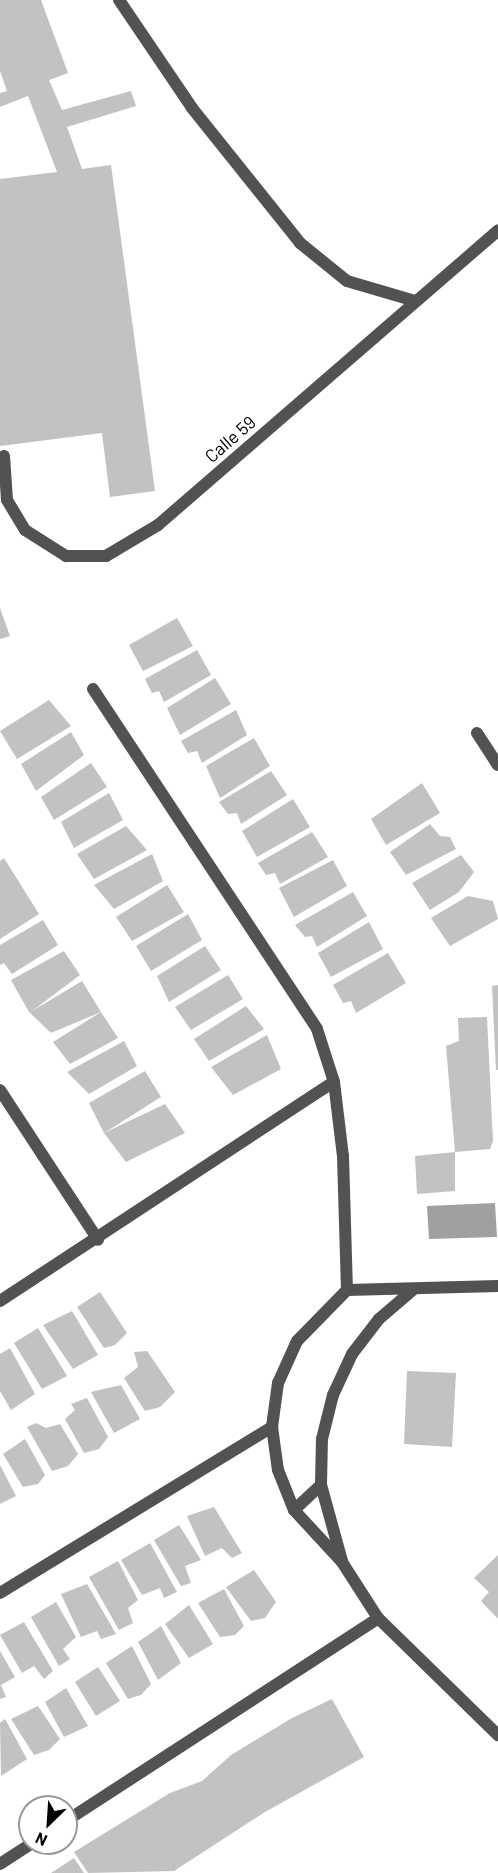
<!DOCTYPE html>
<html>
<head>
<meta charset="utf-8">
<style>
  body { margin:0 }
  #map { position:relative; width:498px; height:1873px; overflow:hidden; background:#fff; font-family:Barlow,sans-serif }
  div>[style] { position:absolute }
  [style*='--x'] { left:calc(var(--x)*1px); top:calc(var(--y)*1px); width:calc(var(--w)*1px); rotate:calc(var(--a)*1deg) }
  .water>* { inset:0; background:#a0a0a0 }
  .building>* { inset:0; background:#c2c2c2 }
  .service>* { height:12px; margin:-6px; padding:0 6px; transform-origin:6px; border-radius:6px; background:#525252 }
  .minor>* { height:12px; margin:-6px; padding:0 6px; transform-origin:6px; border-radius:6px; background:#525252 }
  span { translate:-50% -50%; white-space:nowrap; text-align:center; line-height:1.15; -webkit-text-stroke:4.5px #fff; paint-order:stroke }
  .street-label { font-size:18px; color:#000 }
  .north { position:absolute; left:18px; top:1795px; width:60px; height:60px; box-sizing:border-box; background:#fff; border:2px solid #999; border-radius:50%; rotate:205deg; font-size:16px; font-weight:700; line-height:24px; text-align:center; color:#000 }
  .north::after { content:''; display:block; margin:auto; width:21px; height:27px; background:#000; clip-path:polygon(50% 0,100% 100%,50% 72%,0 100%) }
</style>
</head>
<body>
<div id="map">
  <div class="water">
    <div style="clip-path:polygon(495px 1203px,497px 1237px,429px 1239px,427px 1206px)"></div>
  </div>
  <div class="building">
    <div style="clip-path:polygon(0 0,41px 0,68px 73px,49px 80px,62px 110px,131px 91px,136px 106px,67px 127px,82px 169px,111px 165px,155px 491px,110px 497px,102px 433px,0 446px,0 179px,57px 172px,28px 96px,0 107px,0 93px,7px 91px,0 71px)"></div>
    <div style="clip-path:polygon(0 608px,10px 636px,0 639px)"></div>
    <div style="clip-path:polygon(177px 618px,193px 646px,143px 671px,129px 645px)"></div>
    <div style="clip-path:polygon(197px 650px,211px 675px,164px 702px,159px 691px,152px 693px,145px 679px)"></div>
    <div style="clip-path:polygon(215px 678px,231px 704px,180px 735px,167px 708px)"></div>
    <div style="clip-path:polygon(49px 700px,71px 726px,17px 759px,0 731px)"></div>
    <div style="clip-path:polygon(236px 710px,247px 735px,202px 763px,197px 751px,188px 753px,181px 741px)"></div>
    <div style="clip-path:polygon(71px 732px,84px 755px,36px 791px,21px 764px)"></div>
    <div style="clip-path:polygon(254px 738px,270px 766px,220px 798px,206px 766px)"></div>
    <div style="clip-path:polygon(91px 763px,107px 787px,54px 820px,41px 797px)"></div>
    <div style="clip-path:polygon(271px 771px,287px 795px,241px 824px,237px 813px,228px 814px,219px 802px)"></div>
    <div style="clip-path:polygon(422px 783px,440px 813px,386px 845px,371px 819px)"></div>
    <div style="clip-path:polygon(109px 793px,123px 820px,74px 848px,61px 822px)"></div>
    <div style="clip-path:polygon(293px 799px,310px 827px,257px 857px,242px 831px)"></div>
    <div style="clip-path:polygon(430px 824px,440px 836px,450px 837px,456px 849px,406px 875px,390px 852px)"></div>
    <div style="clip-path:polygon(126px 826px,147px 850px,94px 879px,77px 854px)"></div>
    <div style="clip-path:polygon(312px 832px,328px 857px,280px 884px,275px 873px,266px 875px,258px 863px)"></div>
    <div style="clip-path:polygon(152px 854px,163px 881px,114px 909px,94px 885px)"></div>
    <div style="clip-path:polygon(461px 855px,474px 872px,459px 892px,430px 910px,412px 883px)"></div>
    <div style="clip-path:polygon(4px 858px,39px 914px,0 939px,0 861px)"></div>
    <div style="clip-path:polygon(333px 860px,347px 886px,294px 917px,279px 888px)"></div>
    <div style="clip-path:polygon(167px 885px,184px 912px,132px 941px,116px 917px)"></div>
    <div style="clip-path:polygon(353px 892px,367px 916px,317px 947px,312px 936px,305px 937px,295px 925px)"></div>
    <div style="clip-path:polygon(468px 896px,493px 901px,498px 919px,450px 946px,431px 918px)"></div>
    <div style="clip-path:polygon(188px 914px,202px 940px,151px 971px,136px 946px)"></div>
    <div style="clip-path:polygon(43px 920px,58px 945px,12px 974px,4px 963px,0 965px,0 945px)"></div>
    <div style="clip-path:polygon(369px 922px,383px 949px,331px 977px,318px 953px)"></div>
    <div style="clip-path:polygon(205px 946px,221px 970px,169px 1002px,157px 976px)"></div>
    <div style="clip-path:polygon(64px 951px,80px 975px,32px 1011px,82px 981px,101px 1012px,51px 1033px,29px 1012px,11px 980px)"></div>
    <div style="clip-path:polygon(388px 953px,406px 983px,356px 1013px,351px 1001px,343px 1003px,333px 985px)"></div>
    <div style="clip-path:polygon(228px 975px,243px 999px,191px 1030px,175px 1007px)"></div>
    <div style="clip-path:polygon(498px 985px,498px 1070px,496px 1070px,492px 986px)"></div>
    <div style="clip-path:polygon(246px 1006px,264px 1029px,209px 1061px,194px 1039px)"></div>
    <div style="clip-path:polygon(101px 1012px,118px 1038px,70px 1064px,53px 1042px)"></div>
    <div style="clip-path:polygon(487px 1017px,493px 1141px,490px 1149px,455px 1152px,446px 1046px,459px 1041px,458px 1018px)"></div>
    <div style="clip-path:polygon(267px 1035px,281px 1069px,233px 1095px,211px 1067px)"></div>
    <div style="clip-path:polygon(124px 1041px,137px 1066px,89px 1094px,67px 1072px)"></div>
    <div style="clip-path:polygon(145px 1071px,161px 1097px,104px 1133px,89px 1103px)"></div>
    <div style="clip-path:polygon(165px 1104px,185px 1133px,126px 1162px,104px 1133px)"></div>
    <div style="clip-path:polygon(455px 1152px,455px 1191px,417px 1194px,415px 1156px)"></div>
    <div style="clip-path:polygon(100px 1292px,127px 1333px,115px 1345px,104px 1348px,77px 1307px)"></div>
    <div style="clip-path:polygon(72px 1311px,98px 1355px,73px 1369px,43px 1325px)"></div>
    <div style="clip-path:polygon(38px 1328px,67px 1376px,42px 1389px,14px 1343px)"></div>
    <div style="clip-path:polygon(10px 1348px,35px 1394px,11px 1410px,0 1391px,0 1354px)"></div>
    <div style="clip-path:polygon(147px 1351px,175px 1392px,160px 1407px,145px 1411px,124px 1378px,138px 1367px,134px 1352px)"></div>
    <div style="clip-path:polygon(407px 1371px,456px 1373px,452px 1447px,404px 1444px)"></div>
    <div style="clip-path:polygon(121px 1385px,140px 1419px,114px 1433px,91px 1392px)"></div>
    <div style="clip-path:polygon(87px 1398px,108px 1437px,99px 1449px,84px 1453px,65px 1419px,75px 1410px,71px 1404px)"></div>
    <div style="clip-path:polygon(36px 1423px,46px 1428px,60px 1424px,78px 1454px,68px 1466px,52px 1471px,27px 1427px)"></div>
    <div style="clip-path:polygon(25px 1439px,45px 1475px,38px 1484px,23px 1487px,3px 1454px)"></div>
    <div style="clip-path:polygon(0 1465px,16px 1496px,0 1504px)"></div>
    <div style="clip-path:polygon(214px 1507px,242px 1553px,232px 1558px,222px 1548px,205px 1556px,187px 1516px)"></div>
    <div style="clip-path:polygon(179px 1525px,201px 1560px,185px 1566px,191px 1583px,181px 1586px,154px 1540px)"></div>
    <div style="clip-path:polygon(150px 1543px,177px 1592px,164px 1598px,160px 1588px,142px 1595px,121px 1560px)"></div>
    <div style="clip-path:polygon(498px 1555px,498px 1619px,481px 1601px,489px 1592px,474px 1578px)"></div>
    <div style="clip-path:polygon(118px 1561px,138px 1600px,128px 1608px,133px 1623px,119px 1630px,89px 1577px)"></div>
    <div style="clip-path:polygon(254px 1570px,276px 1602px,265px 1618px,251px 1621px,226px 1587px)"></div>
    <div style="clip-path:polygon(87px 1584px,116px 1634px,101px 1639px,97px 1631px,81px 1637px,61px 1594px)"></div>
    <div style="clip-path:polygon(224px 1589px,244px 1626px,235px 1635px,220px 1637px,198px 1603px)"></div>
    <div style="clip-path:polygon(56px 1602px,76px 1637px,63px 1649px,70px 1659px,59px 1666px,31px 1617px)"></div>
    <div style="clip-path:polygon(189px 1605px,213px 1644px,189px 1658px,165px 1624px)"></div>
    <div style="clip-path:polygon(24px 1622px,53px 1671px,44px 1679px,34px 1666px,22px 1673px,0 1635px)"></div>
    <div style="clip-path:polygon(161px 1626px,181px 1663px,158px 1680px,138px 1642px)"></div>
    <div style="clip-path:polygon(132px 1646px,151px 1684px,141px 1695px,128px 1699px,106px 1663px)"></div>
    <div style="clip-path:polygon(0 1651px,15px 1677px,1px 1685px,6px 1697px,0 1699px)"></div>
    <div style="clip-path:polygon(98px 1667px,120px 1701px,96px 1716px,75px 1682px)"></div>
    <div style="clip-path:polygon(66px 1688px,88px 1726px,64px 1737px,45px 1702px)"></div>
    <div style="clip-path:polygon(332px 1699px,364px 1757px,265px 1812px,174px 1871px,88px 1873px,74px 1852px,170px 1793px,202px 1781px,231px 1755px,292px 1718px)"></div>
    <div style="clip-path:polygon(38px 1706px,60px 1739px,49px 1750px,34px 1755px,11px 1719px)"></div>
    <div style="clip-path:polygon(5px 1719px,27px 1759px,1px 1776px,0 1723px)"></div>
    <div style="clip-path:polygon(74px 1858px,84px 1873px,51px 1873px)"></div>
  </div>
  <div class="service">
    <div style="--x:119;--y:0;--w:130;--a:55.9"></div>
    <div style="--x:192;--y:108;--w:173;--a:51.3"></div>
    <div style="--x:300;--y:243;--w:60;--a:39"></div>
    <div style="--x:347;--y:281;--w:71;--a:16.4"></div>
    <div style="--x:93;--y:689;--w:407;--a:56.6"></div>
    <div style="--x:317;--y:1029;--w:56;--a:72.2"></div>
    <div style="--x:334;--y:1082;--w:75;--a:83.1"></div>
    <div style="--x:343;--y:1156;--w:134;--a:88.3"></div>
    <div style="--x:477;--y:733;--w:38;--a:57"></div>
    <div style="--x:0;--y:1090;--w:179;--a:56.8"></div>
    <div style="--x:498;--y:1286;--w:151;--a:178.5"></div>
    <div style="--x:347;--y:1290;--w:71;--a:134.4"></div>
    <div style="--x:297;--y:1341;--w:46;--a:114.3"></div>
    <div style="--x:278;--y:1383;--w:44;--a:97.8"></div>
    <div style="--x:272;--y:1427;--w:43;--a:82.1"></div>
    <div style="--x:278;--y:1470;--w:43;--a:68.2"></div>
    <div style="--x:294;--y:1510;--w:71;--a:47.3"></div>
    <div style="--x:342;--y:1562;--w:67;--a:57.3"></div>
    <div style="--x:378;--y:1618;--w:168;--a:44.3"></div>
    <div style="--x:0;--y:1301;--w:399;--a:-33.3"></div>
    <div style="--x:294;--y:1510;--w:37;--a:-43"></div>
    <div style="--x:342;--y:1561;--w:79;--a:-105.4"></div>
    <div style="--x:321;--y:1485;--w:46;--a:-88.8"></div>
    <div style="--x:322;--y:1439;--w:45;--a:-76"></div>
    <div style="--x:333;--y:1395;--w:45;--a:-65.1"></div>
    <div style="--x:352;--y:1354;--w:44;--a:-52.4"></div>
    <div style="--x:379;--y:1319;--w:46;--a:-40.6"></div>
    <div style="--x:0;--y:1593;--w:319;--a:-31.4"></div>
    <div style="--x:66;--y:1821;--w:372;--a:-33"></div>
    <div style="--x:0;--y:1864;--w:38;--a:-33"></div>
  </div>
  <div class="minor">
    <div style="--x:4;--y:456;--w:44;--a:86.1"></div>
    <div style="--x:7;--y:500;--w:35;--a:59"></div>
    <div style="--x:25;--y:530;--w:49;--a:32.4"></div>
    <div style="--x:66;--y:556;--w:40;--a:0"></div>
    <div style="--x:106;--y:556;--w:61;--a:-30.8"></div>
    <div style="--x:158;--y:525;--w:450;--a:-40.9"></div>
  </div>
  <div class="street-label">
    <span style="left:230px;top:439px;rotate:-41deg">Calle 59</span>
  </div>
  <div class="north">N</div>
</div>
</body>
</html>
